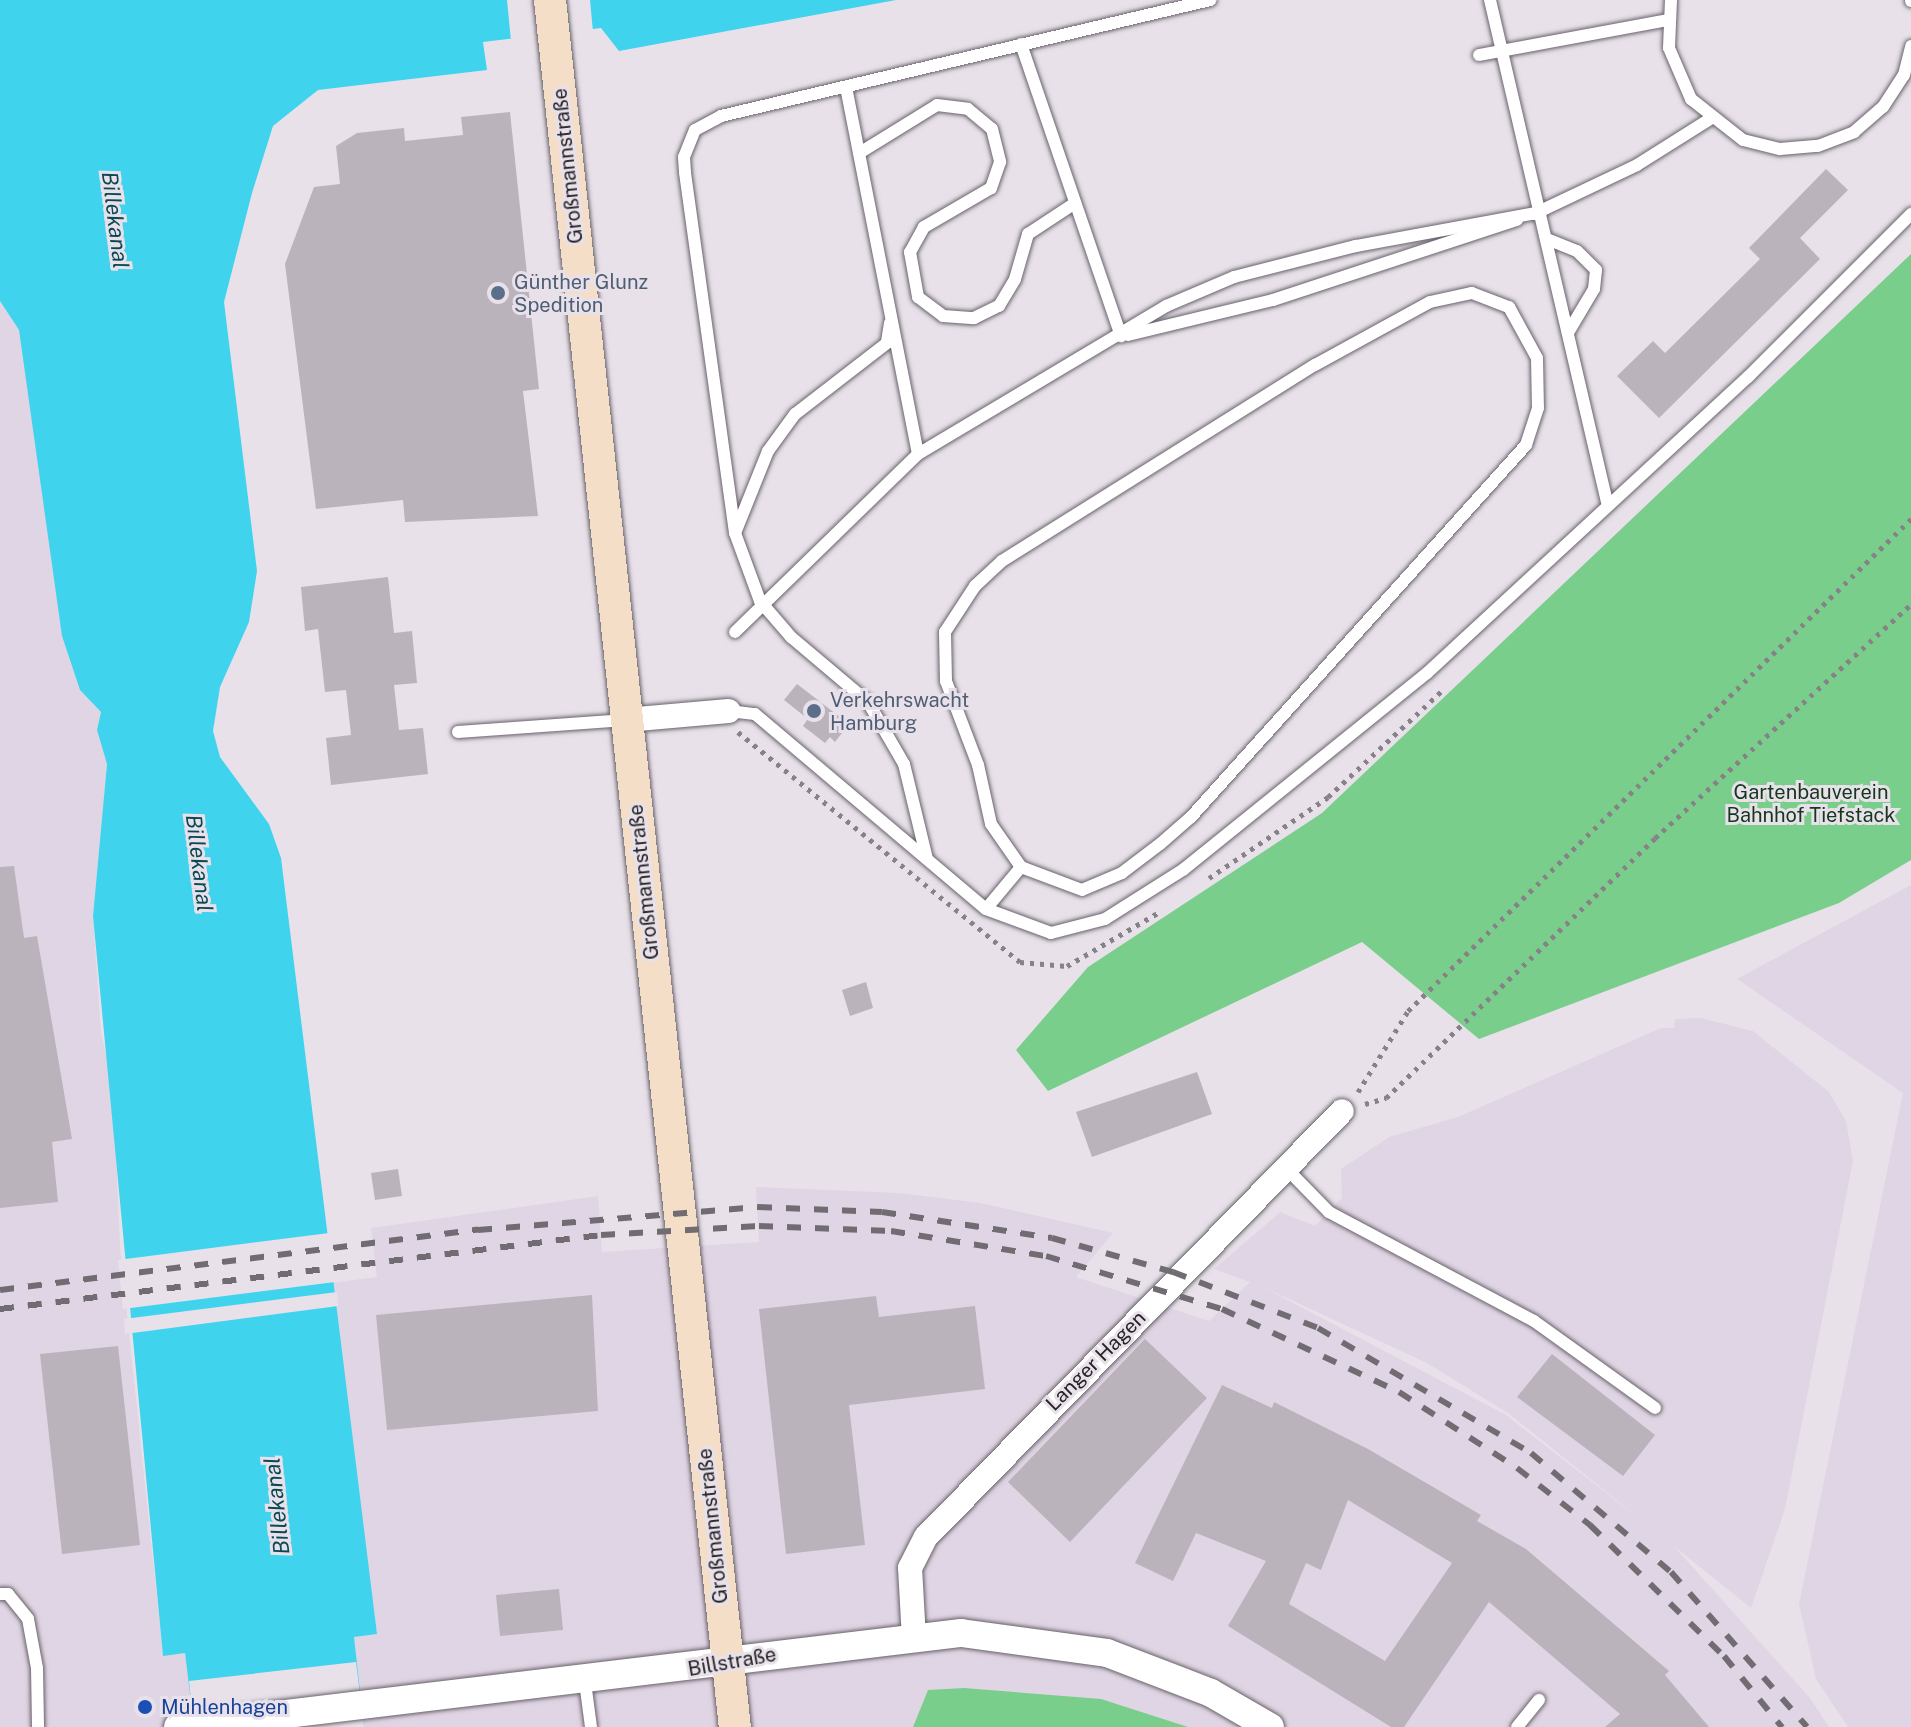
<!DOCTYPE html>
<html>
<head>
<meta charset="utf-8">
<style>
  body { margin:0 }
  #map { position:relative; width:1911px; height:1727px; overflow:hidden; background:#e8e1ea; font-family:"Public Sans",sans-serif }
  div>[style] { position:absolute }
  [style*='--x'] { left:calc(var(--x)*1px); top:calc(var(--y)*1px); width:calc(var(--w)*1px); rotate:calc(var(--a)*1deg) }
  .built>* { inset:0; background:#e0d5e4 }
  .green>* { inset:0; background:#7ace8c }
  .water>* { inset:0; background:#40d3ee }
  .pier>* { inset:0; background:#e8e1ea }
  .building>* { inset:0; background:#bab3bc }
  .path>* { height:5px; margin-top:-2.5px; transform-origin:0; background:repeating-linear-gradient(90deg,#868288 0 4px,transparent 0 10px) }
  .roads { filter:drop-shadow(0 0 2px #68626a) drop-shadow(0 0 2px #68626a) }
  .service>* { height:12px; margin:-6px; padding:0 6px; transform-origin:6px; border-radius:6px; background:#fff }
  .minor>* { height:24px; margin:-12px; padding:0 12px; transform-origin:12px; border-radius:12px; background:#fff }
  .tertiary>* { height:28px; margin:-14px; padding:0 14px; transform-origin:14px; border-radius:14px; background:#fff }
  .secondary>* { height:32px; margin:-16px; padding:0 16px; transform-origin:16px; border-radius:16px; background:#f4dec8 }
  .rail>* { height:6px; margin-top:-3px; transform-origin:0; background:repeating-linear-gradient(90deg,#706c71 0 14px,transparent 0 28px) }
  .dots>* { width:22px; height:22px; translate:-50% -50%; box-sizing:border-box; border:4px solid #e8e1ea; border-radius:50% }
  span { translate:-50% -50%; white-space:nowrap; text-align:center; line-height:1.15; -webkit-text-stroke:6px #e8e1ea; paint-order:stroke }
  .street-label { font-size:20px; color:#252326 }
  .service-label { font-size:20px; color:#4e5e75 }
  .left { translate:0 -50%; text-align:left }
  .park-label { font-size:20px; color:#14371d }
  .transit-label { font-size:20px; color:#164399 }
  .water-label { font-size:22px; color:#084954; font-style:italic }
</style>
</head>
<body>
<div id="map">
  <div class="built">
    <div style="clip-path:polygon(0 301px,19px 330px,80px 690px,101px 712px,97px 730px,107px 764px,93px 916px,101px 1032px,113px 1087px,120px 1246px,163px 1655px,185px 1653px,194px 1727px,0 1727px)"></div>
    <div style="clip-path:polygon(1911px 885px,1911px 1727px,1848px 1727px,1816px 1679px,1799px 1604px,1903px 1093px,1737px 979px)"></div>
    <div style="clip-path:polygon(1701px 1018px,1753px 1031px,1829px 1092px,1846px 1121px,1853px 1161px,1785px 1509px,1751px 1608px,1508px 1413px,1427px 1363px,1261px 1286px,1506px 1415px,1672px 1544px,1810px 1698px,1829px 1727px,364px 1727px,353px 1637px,377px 1634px,331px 1283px,377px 1277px,371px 1228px,598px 1196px,602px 1252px,759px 1242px,756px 1187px,899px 1193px,981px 1203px,1113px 1233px,1076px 1277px,1209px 1321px,1250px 1282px,1214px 1269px,1280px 1212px,1315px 1226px,1342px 1198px,1341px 1169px,1389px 1137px,1458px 1117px,1661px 1028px,1674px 1028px,1675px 1019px)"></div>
  </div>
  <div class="green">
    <div style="clip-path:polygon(1911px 254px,1911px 860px,1839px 903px,1479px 1039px,1362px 942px,1048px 1091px,1016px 1050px,1088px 967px,1322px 813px)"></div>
    <div style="clip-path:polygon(964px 1688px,1101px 1699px,1188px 1727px,913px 1727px,928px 1690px)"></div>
  </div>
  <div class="water">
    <div style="clip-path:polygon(0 0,896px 0,619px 51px,601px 28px,483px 42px,487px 70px,318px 90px,273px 126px,252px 193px,224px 302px,257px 571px,249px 622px,220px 687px,213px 731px,220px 757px,269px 824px,281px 858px,377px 1634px,354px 1637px,364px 1727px,194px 1727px,185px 1653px,163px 1656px,93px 916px,107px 764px,97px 730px,101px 712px,80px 690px,62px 636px,19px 330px,0 301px)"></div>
  </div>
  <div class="pier">
    <div style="clip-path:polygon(507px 0,590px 0,593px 32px,511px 41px)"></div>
    <div style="clip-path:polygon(329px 1233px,335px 1282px,123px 1309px,118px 1260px)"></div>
    <div style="clip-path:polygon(337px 1292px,338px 1306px,125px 1334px,124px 1319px)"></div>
    <div style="clip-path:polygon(356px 1662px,364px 1727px,194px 1727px,189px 1681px)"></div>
  </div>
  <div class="building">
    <div style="clip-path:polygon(510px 112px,539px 389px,523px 391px,538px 516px,405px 522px,403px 500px,316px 509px,285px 264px,314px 187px,340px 184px,336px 146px,357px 133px,404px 128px,405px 141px,463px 135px,461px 117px)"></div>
    <div style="clip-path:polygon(1826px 169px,1848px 190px,1800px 238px,1820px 259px,1659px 418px,1617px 376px,1653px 341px,1665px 353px,1760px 259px,1749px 248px)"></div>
    <div style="clip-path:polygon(388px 577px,394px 633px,412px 631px,417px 683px,394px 685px,399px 730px,423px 728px,428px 774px,331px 785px,326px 738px,351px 735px,346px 690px,325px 692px,318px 629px,305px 631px,301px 587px)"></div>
    <div style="clip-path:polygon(797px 684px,849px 724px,835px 742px,830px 737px,825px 743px,803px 726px,808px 719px,784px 700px)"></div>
    <div style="clip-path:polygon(14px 866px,24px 938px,37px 936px,72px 1139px,52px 1142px,58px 1202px,0 1208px,0 867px)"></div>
    <div style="clip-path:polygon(866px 982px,873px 1008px,850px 1016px,842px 990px)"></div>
    <div style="clip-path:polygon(1197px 1072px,1212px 1114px,1092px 1157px,1076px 1112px)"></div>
    <div style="clip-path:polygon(398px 1169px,402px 1196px,375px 1200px,371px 1173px)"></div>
    <div style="clip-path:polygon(592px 1295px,598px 1411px,387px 1430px,376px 1315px)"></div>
    <div style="clip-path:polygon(876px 1296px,879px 1317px,975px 1306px,985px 1389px,849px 1405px,865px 1545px,786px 1554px,759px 1309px)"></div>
    <div style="clip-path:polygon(1145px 1339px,1207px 1398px,1070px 1542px,1008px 1482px)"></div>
    <div style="clip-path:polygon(118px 1346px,140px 1545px,62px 1554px,40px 1354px)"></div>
    <div style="clip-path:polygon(1552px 1354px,1655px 1435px,1623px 1476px,1517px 1397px)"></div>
    <div style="clip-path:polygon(evenodd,1222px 1385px,1272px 1408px,1274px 1402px,1368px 1449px,1481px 1515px,1477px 1521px,1526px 1549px,1669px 1671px,1665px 1675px,1709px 1727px,1605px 1727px,1620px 1714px,1489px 1602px,1404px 1727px,1391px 1727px,1228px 1626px,1266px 1561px,1196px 1533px,1173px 1581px,1135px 1563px,1222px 1385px,1348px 1500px,1452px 1563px,1385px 1661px,1289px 1604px,1306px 1563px,1321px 1570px,1348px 1500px)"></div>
    <div style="clip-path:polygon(559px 1589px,563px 1630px,500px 1636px,496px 1595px)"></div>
  </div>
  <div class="path">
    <div style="--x:738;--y:732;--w:364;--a:39.2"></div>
    <div style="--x:1020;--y:962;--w:47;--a:4.9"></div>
    <div style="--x:1067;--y:966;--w:109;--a:-30.3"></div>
    <div style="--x:1209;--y:878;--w:144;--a:-34.2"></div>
    <div style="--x:1328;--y:797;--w:158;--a:-43"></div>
    <div style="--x:1358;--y:1092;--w:95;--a:-58.3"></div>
    <div style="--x:1408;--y:1011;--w:704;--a:-44.37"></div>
    <div style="--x:1365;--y:1104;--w:22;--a:-16"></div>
    <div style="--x:1386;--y:1098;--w:374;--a:-44"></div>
    <div style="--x:1655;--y:838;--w:347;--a:-42.4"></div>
  </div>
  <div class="roads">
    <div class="service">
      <div style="--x:1490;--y:0;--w:515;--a:76.88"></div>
      <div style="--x:1671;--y:0;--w:48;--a:92.4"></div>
      <div style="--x:1669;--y:48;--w:56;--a:66.7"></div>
      <div style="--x:1691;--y:99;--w:66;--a:38.3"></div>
      <div style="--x:1743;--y:140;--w:38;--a:14"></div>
      <div style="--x:1780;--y:149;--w:38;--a:-5"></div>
      <div style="--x:1818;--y:146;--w:39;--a:-21"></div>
      <div style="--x:1854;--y:132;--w:38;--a:-41"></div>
      <div style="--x:1883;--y:107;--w:38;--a:-57"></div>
      <div style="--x:1904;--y:75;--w:30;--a:-76"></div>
      <div style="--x:1911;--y:0;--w:1;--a:90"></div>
      <div style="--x:1021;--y:44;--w:309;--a:71.1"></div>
      <div style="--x:1479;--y:55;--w:191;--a:-10.5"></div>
      <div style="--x:846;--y:87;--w:374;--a:78.9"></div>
      <div style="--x:861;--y:152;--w:89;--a:-31.7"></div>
      <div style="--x:937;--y:105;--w:31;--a:7"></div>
      <div style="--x:968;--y:109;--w:31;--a:40"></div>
      <div style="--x:992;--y:129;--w:34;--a:76"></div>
      <div style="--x:1000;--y:162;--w:28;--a:109"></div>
      <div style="--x:991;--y:188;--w:78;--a:149.8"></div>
      <div style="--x:924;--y:227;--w:29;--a:119"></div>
      <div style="--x:910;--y:252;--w:46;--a:79.9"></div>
      <div style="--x:918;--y:297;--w:31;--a:37"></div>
      <div style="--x:943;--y:316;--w:31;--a:4"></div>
      <div style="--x:974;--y:318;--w:28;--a:-26"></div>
      <div style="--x:999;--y:306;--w:31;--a:-59"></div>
      <div style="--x:1015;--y:279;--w:47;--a:-73.9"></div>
      <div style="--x:1028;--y:234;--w:56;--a:-33.4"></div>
      <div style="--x:1534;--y:214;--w:114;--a:-25.4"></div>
      <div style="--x:1637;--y:165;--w:86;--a:-32.2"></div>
      <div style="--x:1547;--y:239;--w:32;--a:22"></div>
      <div style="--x:1577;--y:251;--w:27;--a:45"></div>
      <div style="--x:1596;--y:270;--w:19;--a:96"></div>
      <div style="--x:1594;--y:289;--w:49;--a:120.8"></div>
      <div style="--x:1472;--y:293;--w:40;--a:21"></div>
      <div style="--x:1509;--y:307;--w:58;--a:61.2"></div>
      <div style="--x:1537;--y:358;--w:50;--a:88.9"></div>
      <div style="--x:1538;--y:408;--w:39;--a:108"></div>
      <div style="--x:1526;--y:445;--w:501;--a:132"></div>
      <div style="--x:1191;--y:817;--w:41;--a:138.9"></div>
      <div style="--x:1160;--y:844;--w:48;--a:142.7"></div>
      <div style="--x:1122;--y:873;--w:43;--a:157"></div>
      <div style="--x:1082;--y:890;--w:65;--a:-159.3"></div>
      <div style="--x:1021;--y:867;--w:52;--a:-124.9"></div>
      <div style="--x:991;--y:824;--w:60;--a:-102.4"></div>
      <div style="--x:978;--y:765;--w:90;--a:-110.9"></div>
      <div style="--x:946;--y:681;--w:49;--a:-91.2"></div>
      <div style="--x:945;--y:632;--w:55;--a:-56.9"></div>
      <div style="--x:975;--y:586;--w:37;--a:-43"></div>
      <div style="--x:1002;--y:561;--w:369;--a:-32.1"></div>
      <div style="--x:1315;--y:365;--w:131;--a:-28.7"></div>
      <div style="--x:1430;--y:302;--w:43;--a:-12.1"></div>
      <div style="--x:890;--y:323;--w:20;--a:99"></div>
      <div style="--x:887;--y:343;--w:116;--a:142.3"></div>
      <div style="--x:795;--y:414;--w:46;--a:126.1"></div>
      <div style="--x:768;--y:451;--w:88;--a:111.9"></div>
      <div style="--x:735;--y:533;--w:72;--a:69.8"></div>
      <div style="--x:760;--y:601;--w:48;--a:49.3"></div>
      <div style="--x:791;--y:637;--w:101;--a:40.2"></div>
      <div style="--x:868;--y:702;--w:72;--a:59.9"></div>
      <div style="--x:904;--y:764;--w:98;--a:76.4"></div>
      <div style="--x:1128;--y:335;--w:149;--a:-13.6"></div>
      <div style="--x:1273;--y:300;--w:257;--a:-18.2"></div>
      <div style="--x:735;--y:533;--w:364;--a:-97.9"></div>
      <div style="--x:685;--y:172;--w:15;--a:-94"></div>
      <div style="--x:684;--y:157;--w:29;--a:-68"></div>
      <div style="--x:695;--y:130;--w:30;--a:-28"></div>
      <div style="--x:721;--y:116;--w:503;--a:-13.34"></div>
      <div style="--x:735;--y:632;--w:255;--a:-44.2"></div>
      <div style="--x:918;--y:454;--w:289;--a:-30.8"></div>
      <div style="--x:1166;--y:306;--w:74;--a:-23.1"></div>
      <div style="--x:1234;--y:277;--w:126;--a:-14.3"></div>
      <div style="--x:1356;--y:246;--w:188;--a:-10.4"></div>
      <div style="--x:729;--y:711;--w:26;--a:7"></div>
      <div style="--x:755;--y:714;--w:302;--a:40.2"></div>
      <div style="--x:986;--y:909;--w:69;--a:20.3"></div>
      <div style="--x:1051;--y:933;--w:56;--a:-14.5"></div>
      <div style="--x:1105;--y:919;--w:93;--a:-32.3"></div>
      <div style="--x:1184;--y:869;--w:312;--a:-38.9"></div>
      <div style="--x:1427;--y:673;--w:437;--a:-42.7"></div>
      <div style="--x:1748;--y:377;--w:231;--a:-45"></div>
      <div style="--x:458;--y:732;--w:168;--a:-4.1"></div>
      <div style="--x:986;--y:909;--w:55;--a:-50.2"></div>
      <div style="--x:1287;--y:1169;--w:60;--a:45.7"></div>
      <div style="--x:1329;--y:1212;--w:232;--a:28"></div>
      <div style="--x:1534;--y:1321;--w:149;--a:35.7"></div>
      <div style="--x:0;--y:1594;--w:8;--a:0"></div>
      <div style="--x:8;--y:1594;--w:32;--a:51"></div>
      <div style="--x:28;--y:1619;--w:50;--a:79.6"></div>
      <div style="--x:37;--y:1668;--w:59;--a:89"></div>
      <div style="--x:585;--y:1682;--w:45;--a:82.4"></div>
      <div style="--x:1517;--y:1727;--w:35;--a:-51"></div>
    </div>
    <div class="minor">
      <div style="--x:626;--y:720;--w:103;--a:-5"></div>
      <div style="--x:914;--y:1639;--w:71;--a:-93.2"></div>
      <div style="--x:910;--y:1568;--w:35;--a:-63"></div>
      <div style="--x:926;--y:1537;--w:595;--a:-45.68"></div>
    </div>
    <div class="tertiary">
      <div style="--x:178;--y:1727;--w:789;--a:-6.85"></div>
      <div style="--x:961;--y:1633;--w:147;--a:7.8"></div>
      <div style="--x:1107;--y:1653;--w:111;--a:21"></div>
      <div style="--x:1211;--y:1693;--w:68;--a:30"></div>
    </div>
    <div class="secondary">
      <div style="--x:550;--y:0;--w:1737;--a:83.89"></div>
    </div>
  </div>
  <div class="rail">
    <div style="--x:0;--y:1290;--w:482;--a:-7.2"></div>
    <div style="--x:478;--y:1230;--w:281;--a:-4.7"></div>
    <div style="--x:758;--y:1207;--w:124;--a:2.3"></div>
    <div style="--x:882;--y:1212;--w:172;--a:8.7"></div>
    <div style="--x:1052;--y:1238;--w:126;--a:15.7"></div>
    <div style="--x:1173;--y:1272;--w:155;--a:21.1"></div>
    <div style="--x:1318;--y:1328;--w:247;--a:30.4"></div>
    <div style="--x:1531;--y:1453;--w:184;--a:40.4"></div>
    <div style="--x:1671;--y:1572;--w:206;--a:48.7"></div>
    <div style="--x:0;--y:1309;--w:606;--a:-7.02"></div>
    <div style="--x:601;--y:1235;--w:158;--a:-3.3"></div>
    <div style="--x:759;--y:1226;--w:132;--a:2.2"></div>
    <div style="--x:891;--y:1231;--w:157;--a:9.2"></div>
    <div style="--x:1046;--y:1256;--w:184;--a:16.8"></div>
    <div style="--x:1222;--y:1309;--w:195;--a:25.1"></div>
    <div style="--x:1399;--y:1392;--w:140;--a:32.8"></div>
    <div style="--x:1517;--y:1468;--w:93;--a:38"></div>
    <div style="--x:1590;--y:1525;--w:187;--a:44.4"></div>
    <div style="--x:1724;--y:1656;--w:92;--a:50.8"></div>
  </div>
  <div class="dots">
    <div style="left:498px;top:293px;background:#5c6f8a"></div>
    <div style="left:814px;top:711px;background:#5c6f8a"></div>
    <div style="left:145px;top:1707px;background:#1a4fb4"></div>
  </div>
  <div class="street-label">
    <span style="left:568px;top:166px;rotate:-96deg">Großmannstraße</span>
    <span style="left:644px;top:882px;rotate:-96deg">Großmannstraße</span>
    <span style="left:1096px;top:1361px;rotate:-45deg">Langer Hagen</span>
    <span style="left:713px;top:1526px;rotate:-96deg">Großmannstraße</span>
    <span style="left:732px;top:1662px;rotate:-10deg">Billstraße</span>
  </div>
  <div class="service-label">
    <span class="left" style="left:514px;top:294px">Günther Glunz<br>Spedition</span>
    <span class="left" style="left:830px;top:712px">Verkehrswacht<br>Hamburg</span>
  </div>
  <div class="park-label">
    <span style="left:1811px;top:804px">Gartenbauverein<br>Bahnhof Tiefstack</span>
  </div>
  <div class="transit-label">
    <span class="left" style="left:161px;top:1707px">Mühlenhagen</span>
  </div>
  <div class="water-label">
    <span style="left:115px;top:220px;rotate:83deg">Billekanal</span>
    <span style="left:199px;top:863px;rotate:83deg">Billekanal</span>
    <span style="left:277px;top:1506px;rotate:-96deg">Billekanal</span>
  </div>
</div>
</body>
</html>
